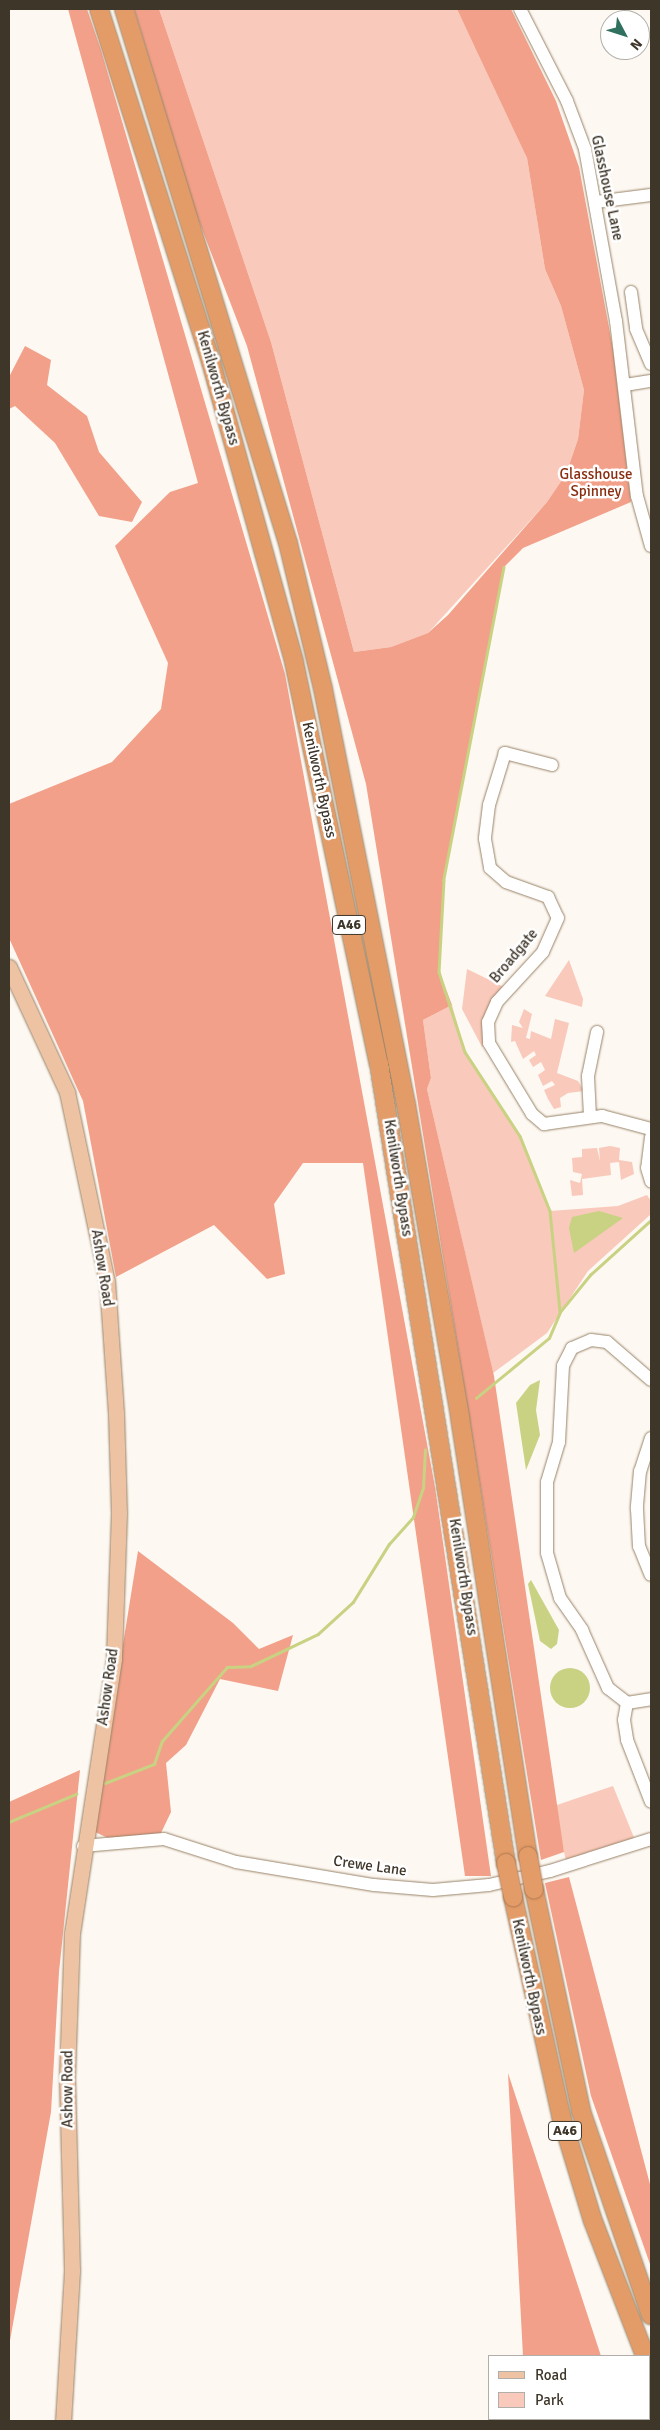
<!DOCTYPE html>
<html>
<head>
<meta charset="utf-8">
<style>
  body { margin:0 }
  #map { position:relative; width:660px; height:2430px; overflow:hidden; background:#fdf8f2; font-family:Signika,sans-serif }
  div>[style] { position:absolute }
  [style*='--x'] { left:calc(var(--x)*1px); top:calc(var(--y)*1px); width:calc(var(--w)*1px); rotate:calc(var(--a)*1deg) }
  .green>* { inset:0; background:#f9c9bb }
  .forest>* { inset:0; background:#f2a089 }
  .water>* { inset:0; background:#c8d282 }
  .round { border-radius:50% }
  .stream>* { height:2.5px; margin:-1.25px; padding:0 1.25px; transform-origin:1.25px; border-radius:1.25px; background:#c8d282 }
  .roads { filter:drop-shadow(0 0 1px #988367) drop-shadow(0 0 1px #988367) }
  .minor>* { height:12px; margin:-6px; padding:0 6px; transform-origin:6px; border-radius:6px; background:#fff }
  .major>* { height:15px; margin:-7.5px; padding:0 7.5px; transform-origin:7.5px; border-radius:7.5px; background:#eec3a4 }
  .highway>* { height:18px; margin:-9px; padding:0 9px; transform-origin:9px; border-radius:9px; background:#e39b67 }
  .bridges { filter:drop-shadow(0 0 1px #aa7852) drop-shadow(0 0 1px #aa7852) }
  .highway-bridge>* { height:18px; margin:-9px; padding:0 9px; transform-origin:9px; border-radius:9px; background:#e39b67 }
  span { translate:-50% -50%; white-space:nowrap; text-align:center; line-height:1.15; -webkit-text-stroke:5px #fff; paint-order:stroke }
  .shield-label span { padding:1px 4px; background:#fff; border:1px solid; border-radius:4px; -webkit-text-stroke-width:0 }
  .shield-label { font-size:14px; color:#3f362a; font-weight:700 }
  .street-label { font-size:15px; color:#3f362a }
  .park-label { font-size:15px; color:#8a2c0f }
  .frame { position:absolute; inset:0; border:10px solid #3f362a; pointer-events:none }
  .legend { position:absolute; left:488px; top:2355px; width:162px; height:65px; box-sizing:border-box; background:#fff; border:1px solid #b2afaa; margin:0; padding:6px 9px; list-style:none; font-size:15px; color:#3f362a }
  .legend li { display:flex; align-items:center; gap:10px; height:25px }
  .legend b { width:25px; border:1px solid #b2afaa }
  .north { position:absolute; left:600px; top:10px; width:50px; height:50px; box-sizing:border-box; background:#fff; border:1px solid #b2afaa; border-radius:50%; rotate:130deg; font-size:14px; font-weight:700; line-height:20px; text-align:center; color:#3f362a }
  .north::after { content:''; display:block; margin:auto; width:18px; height:22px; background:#30705e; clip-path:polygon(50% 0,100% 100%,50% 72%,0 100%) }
</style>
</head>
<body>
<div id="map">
  <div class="green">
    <div style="clip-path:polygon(159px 9px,457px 9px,502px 100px,527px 158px,545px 269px,561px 306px,584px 390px,578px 439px,566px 474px,547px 502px,428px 633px,391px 647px,354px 652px,271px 342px)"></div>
    <div style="clip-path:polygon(569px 960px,583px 999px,582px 1007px,545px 996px)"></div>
    <div style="clip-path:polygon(467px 969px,506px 988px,497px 1002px,489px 1043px,482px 1047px,462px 1009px)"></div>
    <div style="clip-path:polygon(452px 1005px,465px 1052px,520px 1136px,550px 1211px,618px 1206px,647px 1195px,651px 1201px,651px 1214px,588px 1271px,547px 1333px,493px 1373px,427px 1089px,431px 1078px,423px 1020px)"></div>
    <div style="clip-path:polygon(524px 1009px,532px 1014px,526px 1038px,530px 1039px,531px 1031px,551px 1039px,555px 1019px,569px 1023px,557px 1073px,578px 1081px,584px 1091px,568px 1093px,560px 1098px,561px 1107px,554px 1109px,548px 1099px,544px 1090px,555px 1085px,552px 1081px,543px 1086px,538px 1075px,545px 1070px,541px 1062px,533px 1067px,529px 1060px,536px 1055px,534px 1051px,523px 1059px,515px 1041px,511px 1042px,512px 1025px,523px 1028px,519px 1022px)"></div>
    <div style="clip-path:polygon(610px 1146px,620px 1148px,619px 1160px,632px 1162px,634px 1174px,621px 1180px,619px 1162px,610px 1163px,611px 1175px,582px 1179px,583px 1195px,572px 1196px,570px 1180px,580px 1183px,582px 1174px,573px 1172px,572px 1158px,582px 1157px,582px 1149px,597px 1148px,600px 1161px,599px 1148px)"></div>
    <div style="clip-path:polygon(613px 1786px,635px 1840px,566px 1861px,554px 1806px)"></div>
  </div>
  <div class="forest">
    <div style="clip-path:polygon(68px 9px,87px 9px,101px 50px,285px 674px,435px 1487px,491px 1876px,465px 1876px,363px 1163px,303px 1163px,274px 1204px,285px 1274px,267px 1279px,214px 1225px,116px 1277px,83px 1101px,9px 938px,9px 804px,112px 762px,161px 709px,168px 663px,115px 546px,170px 492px,198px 483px)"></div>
    <div style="clip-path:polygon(134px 9px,159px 9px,271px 342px,354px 652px,391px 647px,428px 633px,448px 615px,547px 502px,566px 474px,578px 439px,584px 390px,561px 306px,545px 269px,527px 158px,457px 9px,511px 9px,556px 101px,579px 167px,613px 349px,631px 502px,523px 548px,504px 567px,444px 880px,439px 971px,452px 1005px,423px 1020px,431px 1078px,427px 1089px,494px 1376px,564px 1852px,541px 1860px,366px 784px,247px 346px,195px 211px)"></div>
    <div style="clip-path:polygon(25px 346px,51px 360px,47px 385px,87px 416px,99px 452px,142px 502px,132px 522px,99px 516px,55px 443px,15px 406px,9px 409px,9px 377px)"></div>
    <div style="clip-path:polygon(138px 1551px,233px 1623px,259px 1649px,293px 1635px,278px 1691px,220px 1679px,186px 1745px,166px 1763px,171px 1812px,161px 1833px,110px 1839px,93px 1831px)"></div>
    <div style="clip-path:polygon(80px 1770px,59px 1972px,51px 2112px,9px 2346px,9px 1802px)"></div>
    <div style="clip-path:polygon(569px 1877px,651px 2188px,651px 2267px,591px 2096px,545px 1883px)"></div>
    <div style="clip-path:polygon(508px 2073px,601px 2356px,523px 2356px)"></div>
  </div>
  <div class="water">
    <div style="clip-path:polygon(599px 1211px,623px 1218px,574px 1253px,569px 1228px,572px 1217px)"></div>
    <div style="clip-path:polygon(540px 1380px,536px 1410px,540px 1435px,526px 1470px,516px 1403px,530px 1385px)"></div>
    <div style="clip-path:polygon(531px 1580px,559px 1630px,557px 1644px,551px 1649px,540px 1641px,528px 1584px)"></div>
    <div class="round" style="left:550px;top:1668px;width:40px;height:40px"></div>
  </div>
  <div class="stream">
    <div style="--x:504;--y:567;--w:319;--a:100.9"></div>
    <div style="--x:444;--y:880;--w:92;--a:93.1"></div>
    <div style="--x:439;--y:972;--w:84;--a:72"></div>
    <div style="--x:465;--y:1052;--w:100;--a:56.8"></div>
    <div style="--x:520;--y:1136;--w:81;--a:68.2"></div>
    <div style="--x:550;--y:1211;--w:101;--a:84.3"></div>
    <div style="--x:476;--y:1398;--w:94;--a:-39.4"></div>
    <div style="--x:549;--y:1338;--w:28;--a:-67"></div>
    <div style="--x:560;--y:1312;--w:48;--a:-51"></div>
    <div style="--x:590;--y:1275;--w:82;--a:-42"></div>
    <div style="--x:105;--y:1783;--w:53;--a:-21.2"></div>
    <div style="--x:154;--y:1764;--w:24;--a:-71"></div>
    <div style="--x:162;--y:1741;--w:98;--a:-48.7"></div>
    <div style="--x:227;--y:1667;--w:24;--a:-2"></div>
    <div style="--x:251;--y:1666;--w:74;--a:-25.5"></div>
    <div style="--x:318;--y:1634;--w:47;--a:-42.4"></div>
    <div style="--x:353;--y:1602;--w:68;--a:-58.2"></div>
    <div style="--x:389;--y:1544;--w:36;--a:-48"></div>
    <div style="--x:413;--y:1517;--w:31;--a:-71"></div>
    <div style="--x:423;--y:1488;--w:38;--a:-87"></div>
    <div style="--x:9;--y:1822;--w:73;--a:-22.7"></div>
  </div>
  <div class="roads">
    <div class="minor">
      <div style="--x:520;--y:9;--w:103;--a:62.9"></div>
      <div style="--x:567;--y:101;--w:51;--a:69.4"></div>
      <div style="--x:585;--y:149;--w:175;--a:79.8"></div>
      <div style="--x:616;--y:321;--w:176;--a:83.2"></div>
      <div style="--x:637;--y:496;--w:52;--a:74.4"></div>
      <div style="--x:596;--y:202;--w:55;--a:-7.3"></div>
      <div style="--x:631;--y:292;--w:37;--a:82"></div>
      <div style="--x:636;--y:329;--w:38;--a:67"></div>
      <div style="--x:625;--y:385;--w:26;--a:-9"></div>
      <div style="--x:552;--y:765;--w:49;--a:-165.7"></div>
      <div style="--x:505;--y:753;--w:54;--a:107.1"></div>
      <div style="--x:489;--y:805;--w:34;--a:97"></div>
      <div style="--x:485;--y:839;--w:29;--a:80"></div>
      <div style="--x:490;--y:868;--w:21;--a:41"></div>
      <div style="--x:506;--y:882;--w:45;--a:19.7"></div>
      <div style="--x:548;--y:897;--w:23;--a:65"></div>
      <div style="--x:558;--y:918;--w:37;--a:114"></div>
      <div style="--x:543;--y:952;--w:68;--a:132.6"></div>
      <div style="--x:497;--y:1002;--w:22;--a:114"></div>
      <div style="--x:488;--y:1022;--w:21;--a:87"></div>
      <div style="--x:489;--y:1043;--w:83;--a:58.8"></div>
      <div style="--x:532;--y:1114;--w:16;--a:40"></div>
      <div style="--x:544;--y:1124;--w:59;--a:-7.9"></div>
      <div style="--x:602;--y:1116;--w:51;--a:14.9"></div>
      <div style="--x:590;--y:1116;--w:40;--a:-92.9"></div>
      <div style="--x:588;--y:1076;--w:45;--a:-78.4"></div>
      <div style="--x:651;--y:1137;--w:31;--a:97"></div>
      <div style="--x:647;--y:1168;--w:14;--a:73"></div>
      <div style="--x:651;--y:1380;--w:58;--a:-139.2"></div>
      <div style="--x:607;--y:1342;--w:16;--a:-173"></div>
      <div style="--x:591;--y:1340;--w:21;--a:157"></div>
      <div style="--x:572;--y:1348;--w:20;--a:117"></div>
      <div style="--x:563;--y:1366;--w:76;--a:93"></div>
      <div style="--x:559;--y:1442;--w:42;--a:106.7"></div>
      <div style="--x:547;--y:1482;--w:71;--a:90"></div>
      <div style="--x:547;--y:1553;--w:47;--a:73.9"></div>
      <div style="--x:560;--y:1598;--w:39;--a:55"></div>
      <div style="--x:582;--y:1630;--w:64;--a:65.9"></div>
      <div style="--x:608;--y:1688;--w:24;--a:38"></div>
      <div style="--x:627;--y:1703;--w:24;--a:-9"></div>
      <div style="--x:651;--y:1438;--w:35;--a:108"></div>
      <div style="--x:640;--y:1471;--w:38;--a:95"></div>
      <div style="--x:637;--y:1509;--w:37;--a:87"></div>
      <div style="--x:639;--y:1546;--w:31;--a:68"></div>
      <div style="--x:627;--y:1703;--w:17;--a:100"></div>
      <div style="--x:624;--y:1720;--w:20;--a:81"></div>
      <div style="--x:627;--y:1740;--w:66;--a:68.8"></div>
      <div style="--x:83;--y:1846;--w:81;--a:-4.9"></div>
      <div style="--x:164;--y:1839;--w:76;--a:17.7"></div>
      <div style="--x:236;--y:1862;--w:140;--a:9.5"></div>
      <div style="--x:374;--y:1885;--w:59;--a:4.8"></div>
      <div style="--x:433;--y:1890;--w:56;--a:-5.1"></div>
      <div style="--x:489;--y:1885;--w:63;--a:-12.9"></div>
      <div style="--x:550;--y:1871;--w:106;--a:-17.6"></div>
    </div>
    <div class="major">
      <div style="--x:9;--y:967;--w:138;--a:65.1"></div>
      <div style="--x:67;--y:1092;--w:193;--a:78.1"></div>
      <div style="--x:107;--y:1281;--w:132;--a:86.1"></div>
      <div style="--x:116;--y:1413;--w:100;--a:88.3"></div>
      <div style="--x:119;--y:1513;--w:146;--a:92"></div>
      <div style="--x:114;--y:1659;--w:277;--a:98.7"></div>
      <div style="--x:72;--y:1933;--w:146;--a:92"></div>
      <div style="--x:67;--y:2079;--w:192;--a:88.5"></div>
      <div style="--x:72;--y:2271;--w:150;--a:93.4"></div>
    </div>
    <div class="highway">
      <div style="--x:99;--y:9;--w:370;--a:72.4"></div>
      <div style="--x:211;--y:362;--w:311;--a:74.5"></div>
      <div style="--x:294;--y:662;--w:411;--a:78.1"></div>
      <div style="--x:379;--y:1064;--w:809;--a:80.97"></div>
      <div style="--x:124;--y:9;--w:559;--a:72.93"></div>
      <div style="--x:288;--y:543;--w:150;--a:76.5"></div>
      <div style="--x:323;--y:689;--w:423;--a:78.7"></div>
      <div style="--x:406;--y:1104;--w:319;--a:80.2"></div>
      <div style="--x:460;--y:1418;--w:443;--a:81.2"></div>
      <div style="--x:534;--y:1889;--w:227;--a:78"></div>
      <div style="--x:581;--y:2111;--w:216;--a:71.1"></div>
      <div style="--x:513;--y:1897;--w:224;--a:77.6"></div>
      <div style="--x:561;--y:2116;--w:110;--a:73.1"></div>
      <div style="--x:593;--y:2221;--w:145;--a:68.9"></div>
    </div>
  </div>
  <div class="bridges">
    <div class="highway-bridge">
      <div style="--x:528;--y:1856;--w:34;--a:80"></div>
      <div style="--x:506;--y:1863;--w:35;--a:78"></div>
    </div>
  </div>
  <div class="shield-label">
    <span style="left:349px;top:925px">A46</span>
    <span style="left:565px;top:2131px">A46</span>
  </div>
  <div class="street-label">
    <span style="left:607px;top:188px;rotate:78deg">Glasshouse Lane</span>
    <span style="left:218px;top:388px;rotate:74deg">Kenilworth Bypass</span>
    <span style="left:319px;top:780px;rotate:78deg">Kenilworth Bypass</span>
    <span style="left:514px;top:956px;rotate:-50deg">Broadgate</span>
    <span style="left:398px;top:1178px;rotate:81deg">Kenilworth Bypass</span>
    <span style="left:102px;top:1268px;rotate:81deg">Ashow Road</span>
    <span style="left:463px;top:1577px;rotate:81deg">Kenilworth Bypass</span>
    <span style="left:108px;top:1687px;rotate:-82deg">Ashow Road</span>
    <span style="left:370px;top:1866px;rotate:8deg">Crewe Lane</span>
    <span style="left:529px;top:1977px;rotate:78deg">Kenilworth Bypass</span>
    <span style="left:68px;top:2089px;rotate:-90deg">Ashow Road</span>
  </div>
  <div class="park-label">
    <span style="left:596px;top:483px">Glasshouse<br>Spinney</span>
  </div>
  <div class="frame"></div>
  <ul class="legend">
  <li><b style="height:6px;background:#eec3a4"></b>Road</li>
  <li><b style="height:14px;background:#f9c9bb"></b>Park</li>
  </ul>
  <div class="north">N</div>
</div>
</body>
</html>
